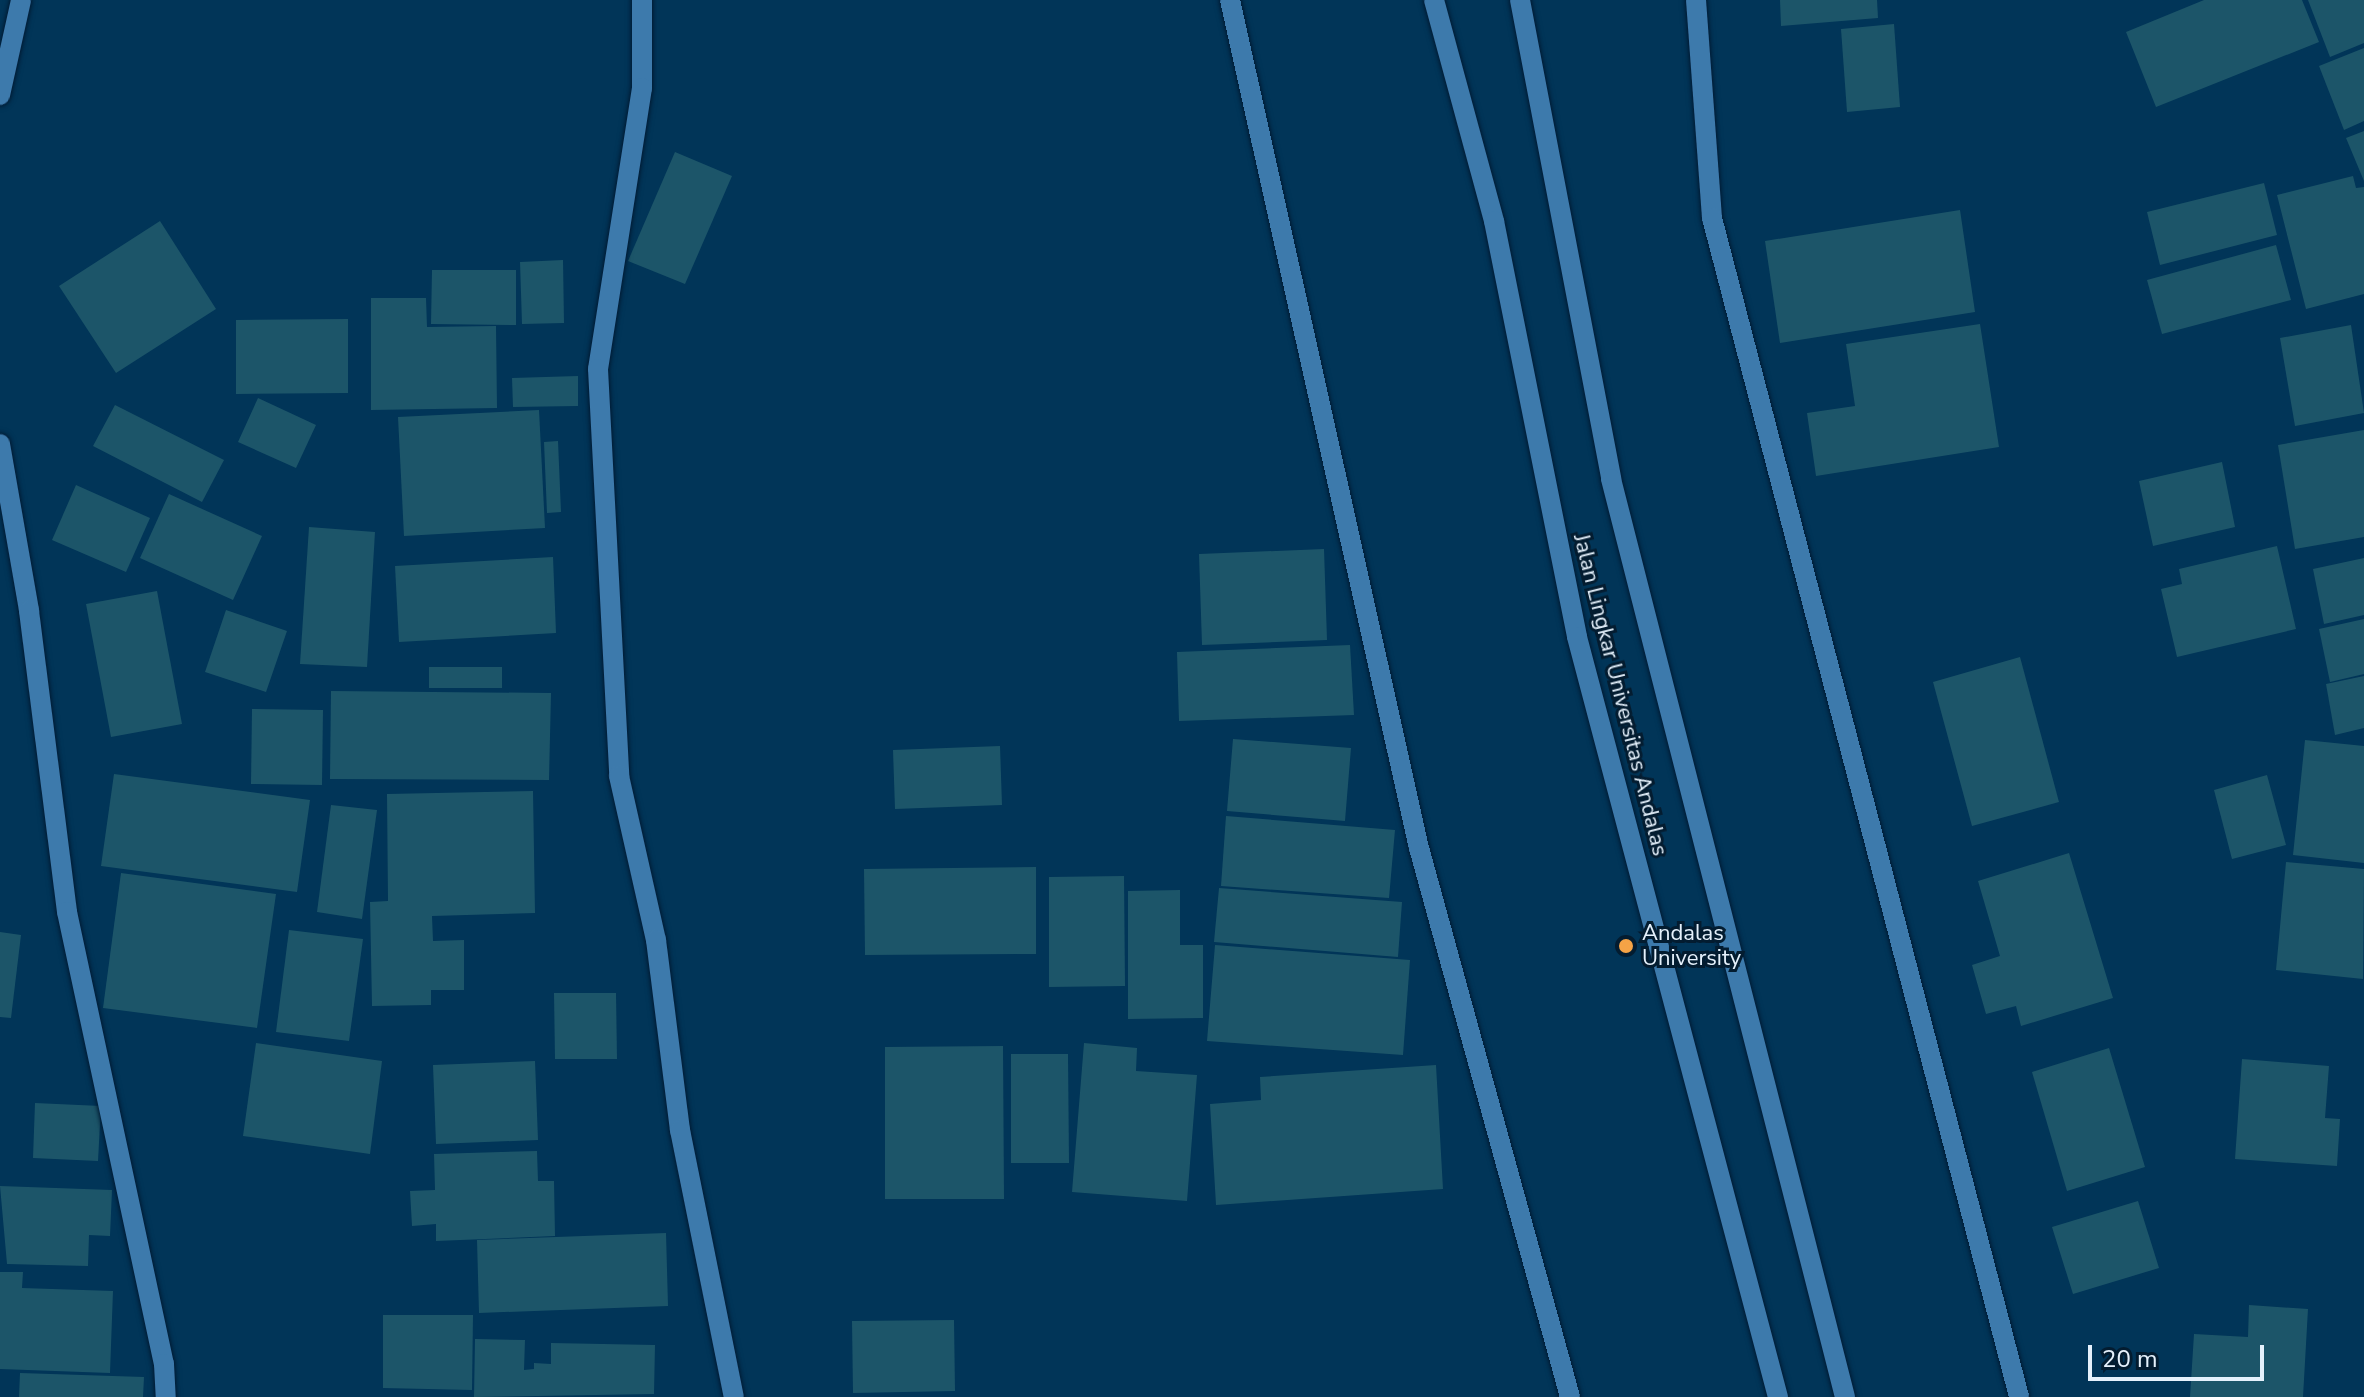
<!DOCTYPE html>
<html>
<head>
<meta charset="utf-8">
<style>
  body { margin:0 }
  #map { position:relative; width:2364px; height:1397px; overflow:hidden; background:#013558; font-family:"Nunito Sans",sans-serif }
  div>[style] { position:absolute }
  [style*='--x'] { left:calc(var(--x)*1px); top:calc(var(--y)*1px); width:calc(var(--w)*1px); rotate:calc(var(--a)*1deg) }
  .building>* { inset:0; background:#1c5569 }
  .roads { filter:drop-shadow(0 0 2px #001b34) drop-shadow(0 0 2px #001b34) }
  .minor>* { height:20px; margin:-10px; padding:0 10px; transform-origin:10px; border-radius:10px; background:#3d7aac }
  .dots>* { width:22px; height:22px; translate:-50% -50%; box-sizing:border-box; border:4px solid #031c30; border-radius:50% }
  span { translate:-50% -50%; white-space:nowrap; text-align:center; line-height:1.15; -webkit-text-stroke:6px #031c30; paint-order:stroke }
  .street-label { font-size:22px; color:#e5f1fc }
  .poi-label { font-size:22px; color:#e5f1fc }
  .left { translate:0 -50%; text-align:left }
  .scale { position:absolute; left:2088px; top:1345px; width:176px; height:36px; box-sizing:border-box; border:4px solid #e5f1fc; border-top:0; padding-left:10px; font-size:24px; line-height:28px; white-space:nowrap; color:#e5f1fc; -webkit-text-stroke:6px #031c30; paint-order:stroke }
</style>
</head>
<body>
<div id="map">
  <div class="building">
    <div style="clip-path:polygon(1780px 0,1877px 0,1878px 18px,1781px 26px)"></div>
    <div style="clip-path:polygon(2204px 0,2302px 0,2319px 42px,2156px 107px,2126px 32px)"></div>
    <div style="clip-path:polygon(2308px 0,2364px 0,2364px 43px,2330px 57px)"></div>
    <div style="clip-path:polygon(1894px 24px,1900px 107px,1847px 112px,1841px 29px)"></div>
    <div style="clip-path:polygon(2364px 48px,2364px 121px,2344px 130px,2319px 66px)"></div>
    <div style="clip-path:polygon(2364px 131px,2364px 181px,2346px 138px)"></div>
    <div style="clip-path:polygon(675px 152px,732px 176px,685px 284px,628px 261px)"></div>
    <div style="clip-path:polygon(2353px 176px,2356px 188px,2364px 187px,2364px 294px,2306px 309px,2277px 195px)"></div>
    <div style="clip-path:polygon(2264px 183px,2277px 235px,2160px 265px,2147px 212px)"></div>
    <div style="clip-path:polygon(1960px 210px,1975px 312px,1780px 343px,1765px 241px)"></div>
    <div style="clip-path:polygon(160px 221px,216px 309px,116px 373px,59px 286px)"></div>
    <div style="clip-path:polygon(2276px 245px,2291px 300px,2162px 334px,2147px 280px)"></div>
    <div style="clip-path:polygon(563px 260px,564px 323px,522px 324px,520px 262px)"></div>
    <div style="clip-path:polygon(432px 270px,516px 270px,516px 325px,431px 324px)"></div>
    <div style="clip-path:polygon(371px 298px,426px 298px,427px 327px,496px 326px,497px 408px,371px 410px)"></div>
    <div style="clip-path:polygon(348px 319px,348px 393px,236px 394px,236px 320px)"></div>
    <div style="clip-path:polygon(1980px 324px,1999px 447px,1816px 476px,1807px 413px,1855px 406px,1846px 344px)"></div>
    <div style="clip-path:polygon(2351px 325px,2364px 413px,2295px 426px,2280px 338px)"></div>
    <div style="clip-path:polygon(578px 376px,578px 406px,513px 407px,512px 378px)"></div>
    <div style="clip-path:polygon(258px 398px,316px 425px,296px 468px,238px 442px)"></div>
    <div style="clip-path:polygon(115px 405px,224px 460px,202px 502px,93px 446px)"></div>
    <div style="clip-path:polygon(539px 410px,545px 528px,404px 536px,398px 417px)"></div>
    <div style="clip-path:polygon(2364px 430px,2364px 537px,2295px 549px,2278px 445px)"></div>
    <div style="clip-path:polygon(558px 441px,561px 512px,547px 513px,544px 442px)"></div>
    <div style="clip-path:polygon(2222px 462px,2235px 527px,2153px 546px,2139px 481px)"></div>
    <div style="clip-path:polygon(76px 485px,150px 518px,126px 572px,52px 540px)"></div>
    <div style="clip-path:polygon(169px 494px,262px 536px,233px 600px,140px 558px)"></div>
    <div style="clip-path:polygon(309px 527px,375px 532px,367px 667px,300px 664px)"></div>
    <div style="clip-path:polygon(2277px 546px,2296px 629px,2177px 657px,2161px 589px,2182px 584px,2179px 569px)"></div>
    <div style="clip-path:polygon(1324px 549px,1327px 640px,1202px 645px,1199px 554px)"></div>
    <div style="clip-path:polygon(553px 557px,556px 633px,399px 642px,395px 566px)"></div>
    <div style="clip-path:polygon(2364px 558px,2364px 615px,2324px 624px,2313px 569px)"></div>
    <div style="clip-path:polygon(157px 591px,182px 724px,111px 737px,86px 604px)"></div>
    <div style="clip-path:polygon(226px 610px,287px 631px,266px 692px,205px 672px)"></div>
    <div style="clip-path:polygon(2364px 619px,2364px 674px,2330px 682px,2319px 629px)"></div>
    <div style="clip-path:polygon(1350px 645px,1354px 715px,1179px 721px,1177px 652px)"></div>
    <div style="clip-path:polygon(2020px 657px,2059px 802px,1972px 826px,1933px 682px)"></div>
    <div style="clip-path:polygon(429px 667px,502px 667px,502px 688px,429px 688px)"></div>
    <div style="clip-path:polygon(2364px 676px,2364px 728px,2335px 735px,2326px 684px)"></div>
    <div style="clip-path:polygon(331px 691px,551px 693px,549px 780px,330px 779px)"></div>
    <div style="clip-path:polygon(252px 709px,323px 710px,322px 785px,251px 784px)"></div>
    <div style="clip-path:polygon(1233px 739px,1351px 748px,1345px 821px,1227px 811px)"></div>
    <div style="clip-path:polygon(2305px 740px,2364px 746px,2364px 863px,2293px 855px)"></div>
    <div style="clip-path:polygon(1000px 746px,1002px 805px,895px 809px,893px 750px)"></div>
    <div style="clip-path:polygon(114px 774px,310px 800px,297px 892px,101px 866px)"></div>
    <div style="clip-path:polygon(2267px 775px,2286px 845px,2232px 859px,2214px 790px)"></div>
    <div style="clip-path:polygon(533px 791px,535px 913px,432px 916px,433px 941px,464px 940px,464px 990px,431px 990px,431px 1005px,372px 1006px,370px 902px,388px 901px,387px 794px)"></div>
    <div style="clip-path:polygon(331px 805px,377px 810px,362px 919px,317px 912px)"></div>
    <div style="clip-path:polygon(1226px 816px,1395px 830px,1389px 898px,1221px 886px)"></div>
    <div style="clip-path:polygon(2069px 853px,2113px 998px,2021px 1026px,2016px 1006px,1986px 1014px,1972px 965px,2000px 956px,1978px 881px)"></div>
    <div style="clip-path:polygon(2286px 862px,2364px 869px,2363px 979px,2276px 970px)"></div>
    <div style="clip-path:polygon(1036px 867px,1036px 954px,865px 955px,864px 869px)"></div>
    <div style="clip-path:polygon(121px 873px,276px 894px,257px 1028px,103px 1008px)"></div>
    <div style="clip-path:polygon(1124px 876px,1125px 986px,1049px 987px,1049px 877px)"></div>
    <div style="clip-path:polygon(1219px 888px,1402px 902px,1398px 957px,1214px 942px)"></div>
    <div style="clip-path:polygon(1180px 890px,1180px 945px,1203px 945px,1203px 1018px,1128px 1019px,1128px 891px)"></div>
    <div style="clip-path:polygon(289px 930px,363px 939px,349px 1041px,276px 1032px)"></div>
    <div style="clip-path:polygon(0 932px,21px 935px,11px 1018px,0 1017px)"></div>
    <div style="clip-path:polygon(1215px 945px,1410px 960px,1403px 1055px,1207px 1041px)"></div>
    <div style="clip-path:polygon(554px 993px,616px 993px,617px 1059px,555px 1059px)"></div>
    <div style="clip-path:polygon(256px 1043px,382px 1061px,370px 1154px,243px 1136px)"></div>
    <div style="clip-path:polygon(1084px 1043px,1137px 1048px,1136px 1071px,1197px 1075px,1187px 1201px,1072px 1192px)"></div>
    <div style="clip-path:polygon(1003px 1046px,1004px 1199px,885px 1199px,885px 1047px)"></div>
    <div style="clip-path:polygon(2109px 1048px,2145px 1167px,2067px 1191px,2032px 1072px)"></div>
    <div style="clip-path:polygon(1011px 1054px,1068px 1054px,1069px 1163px,1011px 1163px)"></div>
    <div style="clip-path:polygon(2242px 1059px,2329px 1066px,2325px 1118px,2340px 1119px,2337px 1166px,2235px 1159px)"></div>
    <div style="clip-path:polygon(535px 1061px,538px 1140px,436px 1144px,433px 1065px)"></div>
    <div style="clip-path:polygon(1436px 1065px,1443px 1189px,1216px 1205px,1210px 1104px,1261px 1100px,1260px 1077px)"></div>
    <div style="clip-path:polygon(35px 1103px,101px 1106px,98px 1161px,33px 1158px)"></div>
    <div style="clip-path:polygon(537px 1151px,538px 1181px,554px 1181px,555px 1236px,436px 1241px,436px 1224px,412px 1226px,410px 1191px,435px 1190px,434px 1154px)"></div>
    <div style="clip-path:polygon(0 1186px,112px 1190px,110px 1236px,89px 1235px,88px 1266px,7px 1264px)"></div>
    <div style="clip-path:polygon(2138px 1201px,2159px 1268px,2073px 1294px,2052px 1227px)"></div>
    <div style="clip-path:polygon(666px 1233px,668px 1306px,479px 1313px,477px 1240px)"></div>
    <div style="clip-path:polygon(0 1272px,23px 1272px,22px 1288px,113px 1291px,110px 1373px,0 1369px)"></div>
    <div style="clip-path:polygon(2249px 1305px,2308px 1309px,2303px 1397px,2190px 1397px,2194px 1334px,2248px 1337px)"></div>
    <div style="clip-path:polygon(383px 1315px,473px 1315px,472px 1390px,383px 1388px)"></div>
    <div style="clip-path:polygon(954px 1320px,955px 1391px,853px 1393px,852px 1321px)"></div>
    <div style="clip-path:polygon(475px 1339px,525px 1340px,524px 1370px,534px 1369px,534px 1363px,551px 1364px,551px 1343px,655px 1345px,654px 1394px,474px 1397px)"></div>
    <div style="clip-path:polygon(20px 1373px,144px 1377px,143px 1397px,19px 1397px)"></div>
  </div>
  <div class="roads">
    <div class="minor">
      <div style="--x:642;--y:0;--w:88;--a:90"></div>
      <div style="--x:642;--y:88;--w:284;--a:98.9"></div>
      <div style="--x:598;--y:369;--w:408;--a:87"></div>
      <div style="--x:619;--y:776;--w:168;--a:77.3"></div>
      <div style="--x:656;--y:940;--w:192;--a:82.8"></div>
      <div style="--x:680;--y:1130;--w:272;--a:78.6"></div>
      <div style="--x:1230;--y:0;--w:869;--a:77.44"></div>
      <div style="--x:1419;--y:848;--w:569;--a:74.62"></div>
      <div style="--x:1434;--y:0;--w:229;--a:74.8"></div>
      <div style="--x:1494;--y:221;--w:424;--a:78.7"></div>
      <div style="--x:1577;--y:637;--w:786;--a:75.19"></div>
      <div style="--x:1520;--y:0;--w:488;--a:79.2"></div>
      <div style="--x:1611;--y:479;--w:947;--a:75.7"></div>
      <div style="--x:1696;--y:0;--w:219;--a:85.8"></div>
      <div style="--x:1712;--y:218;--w:1218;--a:75.4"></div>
      <div style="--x:0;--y:95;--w:97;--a:-77.5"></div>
      <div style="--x:0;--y:444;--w:169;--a:80.1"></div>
      <div style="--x:29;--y:611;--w:303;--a:82.8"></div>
      <div style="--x:67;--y:912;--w:462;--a:77.9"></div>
      <div style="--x:164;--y:1364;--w:33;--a:87"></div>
    </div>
  </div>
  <div class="dots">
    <div style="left:1626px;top:946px;background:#f5a346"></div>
  </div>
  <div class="street-label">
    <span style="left:1620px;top:695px;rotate:76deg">Jalan Lingkar Universitas Andalas</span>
  </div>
  <div class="poi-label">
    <span class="left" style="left:1642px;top:946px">Andalas<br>University</span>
  </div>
  <div class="scale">20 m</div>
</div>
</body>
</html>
